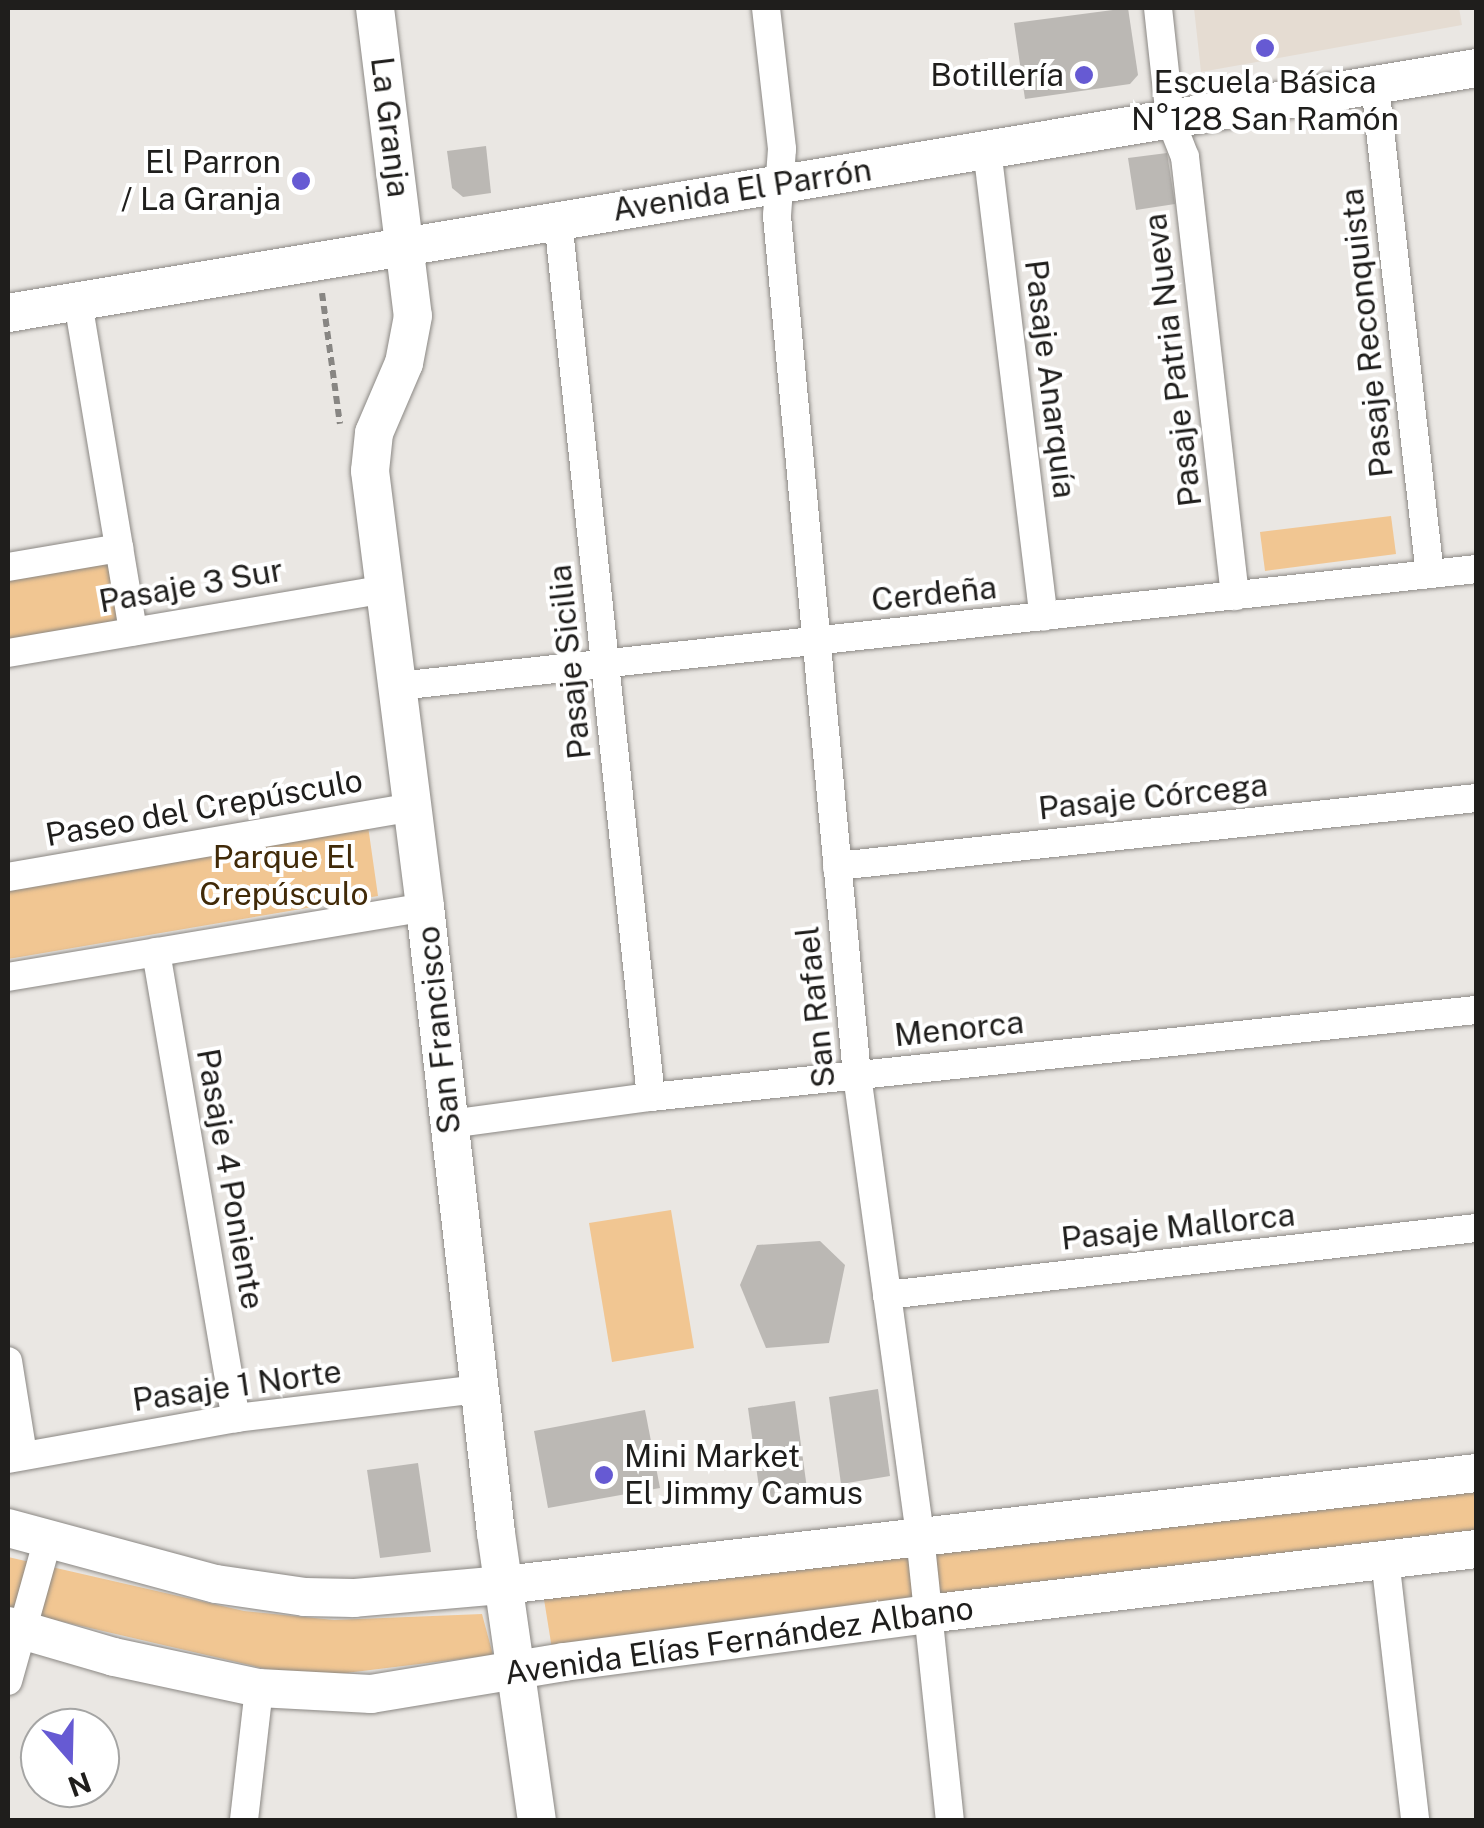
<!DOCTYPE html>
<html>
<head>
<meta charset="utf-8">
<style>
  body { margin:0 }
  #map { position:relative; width:1484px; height:1828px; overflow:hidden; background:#eae7e3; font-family:"Public Sans",sans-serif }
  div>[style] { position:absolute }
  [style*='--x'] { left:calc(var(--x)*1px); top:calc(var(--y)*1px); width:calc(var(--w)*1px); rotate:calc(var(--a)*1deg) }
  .built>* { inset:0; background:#e5dcd2 }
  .green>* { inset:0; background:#f1c692 }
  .building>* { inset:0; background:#bbb8b4 }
  .path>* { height:6px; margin-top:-3px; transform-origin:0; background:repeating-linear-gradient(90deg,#888683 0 8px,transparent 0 13px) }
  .roads { filter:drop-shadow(0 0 2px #8b8884) drop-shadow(0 0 2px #8b8884) }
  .street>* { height:28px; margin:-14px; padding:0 14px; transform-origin:14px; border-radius:14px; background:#fff }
  .secondary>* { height:38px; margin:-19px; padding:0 19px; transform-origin:19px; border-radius:19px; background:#fff }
  .dots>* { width:28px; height:28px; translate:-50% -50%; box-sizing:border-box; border:5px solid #fff; border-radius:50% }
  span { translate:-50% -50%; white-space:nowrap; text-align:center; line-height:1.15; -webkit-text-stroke:8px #fff; paint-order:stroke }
  .poi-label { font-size:32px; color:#1f1e1c }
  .right { translate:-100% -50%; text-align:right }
  .left { translate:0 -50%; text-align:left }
  .street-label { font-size:32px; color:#1f1e1c }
  .park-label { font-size:32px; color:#412a08 }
  .frame { position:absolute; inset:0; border:10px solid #1f1e1c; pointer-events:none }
  .north { position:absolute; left:20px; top:1708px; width:100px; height:100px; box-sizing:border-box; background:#fff; border:2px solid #a5a5a4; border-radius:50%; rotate:160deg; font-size:28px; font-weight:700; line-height:40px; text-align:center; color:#1f1e1c }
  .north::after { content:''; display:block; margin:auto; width:35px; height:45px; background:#665ad3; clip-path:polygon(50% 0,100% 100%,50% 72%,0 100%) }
</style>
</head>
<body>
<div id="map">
  <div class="built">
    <div style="clip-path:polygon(1194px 8px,1459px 8px,1462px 25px,1201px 72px)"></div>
  </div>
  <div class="green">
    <div style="clip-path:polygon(1391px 516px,1396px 554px,1265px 571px,1260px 532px)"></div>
    <div style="clip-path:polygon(110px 560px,121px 623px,8px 644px,8px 578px)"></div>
    <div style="clip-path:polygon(368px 826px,378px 896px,8px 959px,8px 889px)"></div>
    <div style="clip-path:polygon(671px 1210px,694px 1348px,612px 1362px,589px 1223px)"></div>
    <div style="clip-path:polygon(1476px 1485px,1476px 1534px,552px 1649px,543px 1593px)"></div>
    <div style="clip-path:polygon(8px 1557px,244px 1611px,334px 1620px,482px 1614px,493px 1655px,305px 1678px,8px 1609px)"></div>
  </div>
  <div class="building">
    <div style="clip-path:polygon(1128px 8px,1138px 75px,1130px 84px,1025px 99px,1014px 23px)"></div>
    <div style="clip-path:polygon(486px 146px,491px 193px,463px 197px,452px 188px,447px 151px)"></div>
    <div style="clip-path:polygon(1167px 153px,1175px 204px,1136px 210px,1128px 158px)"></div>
    <div style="clip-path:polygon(820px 1241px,845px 1265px,829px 1343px,766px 1348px,740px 1285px,757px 1245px)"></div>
    <div style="clip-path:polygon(878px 1389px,890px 1476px,841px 1484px,829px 1397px)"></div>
    <div style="clip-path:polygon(795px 1401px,808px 1496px,761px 1502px,748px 1408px)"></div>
    <div style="clip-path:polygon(645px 1410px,660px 1488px,548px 1508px,534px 1431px)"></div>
    <div style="clip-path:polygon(418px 1463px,431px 1552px,380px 1558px,367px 1470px)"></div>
  </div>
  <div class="path">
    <div style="--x:322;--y:293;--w:132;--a:82.2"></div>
  </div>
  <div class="roads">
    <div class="street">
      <div style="--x:766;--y:8;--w:142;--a:83.5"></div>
      <div style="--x:782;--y:149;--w:67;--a:94.3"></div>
      <div style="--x:777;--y:216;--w:863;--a:84.68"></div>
      <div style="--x:857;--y:1075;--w:465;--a:82.2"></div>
      <div style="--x:920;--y:1536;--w:286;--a:84"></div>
      <div style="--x:1158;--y:8;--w:112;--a:83.8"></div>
      <div style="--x:1170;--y:119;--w:41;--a:68.5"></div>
      <div style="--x:1185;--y:157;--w:442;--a:83.5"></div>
      <div style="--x:1375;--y:85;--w:492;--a:83.6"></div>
      <div style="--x:987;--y:149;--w:471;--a:83.1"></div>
      <div style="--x:558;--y:220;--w:882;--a:83.95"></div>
      <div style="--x:78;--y:302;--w:334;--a:80.5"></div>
      <div style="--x:8;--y:567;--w:113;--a:-9.7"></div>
      <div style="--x:8;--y:653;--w:382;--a:-9.6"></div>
      <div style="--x:398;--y:686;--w:1084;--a:-6.19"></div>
      <div style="--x:837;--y:866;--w:643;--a:-6.07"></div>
      <div style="--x:8;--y:877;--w:411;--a:-9.8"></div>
      <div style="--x:156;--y:952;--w:473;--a:80.3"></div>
      <div style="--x:8;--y:977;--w:423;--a:-9.5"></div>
      <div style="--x:450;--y:1124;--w:203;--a:-7.7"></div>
      <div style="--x:651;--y:1097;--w:830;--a:-6.02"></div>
      <div style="--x:887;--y:1295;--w:593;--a:-6.49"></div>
      <div style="--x:8;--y:1361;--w:95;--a:80.9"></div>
      <div style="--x:8;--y:1459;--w:232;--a:-10.2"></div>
      <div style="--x:236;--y:1418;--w:244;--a:-6.8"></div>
      <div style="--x:1385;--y:1559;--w:263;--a:83.4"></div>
      <div style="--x:8;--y:1681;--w:148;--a:-74.3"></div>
      <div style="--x:244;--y:1820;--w:133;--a:-83.5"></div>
    </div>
    <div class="secondary">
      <div style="--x:375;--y:8;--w:310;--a:83"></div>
      <div style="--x:413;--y:316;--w:48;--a:100.8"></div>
      <div style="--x:404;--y:363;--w:76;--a:113.2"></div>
      <div style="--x:374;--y:433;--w:38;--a:96"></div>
      <div style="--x:370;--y:471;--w:439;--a:82.8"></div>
      <div style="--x:425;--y:907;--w:630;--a:83.53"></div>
      <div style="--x:496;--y:1533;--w:290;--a:81.9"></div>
      <div style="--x:8;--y:313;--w:1488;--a:-9.47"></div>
      <div style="--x:8;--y:1528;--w:215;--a:15.1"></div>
      <div style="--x:216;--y:1584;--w:90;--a:8.3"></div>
      <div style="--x:305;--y:1597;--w:49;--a:1.2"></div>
      <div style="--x:354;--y:1598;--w:151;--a:-5"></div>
      <div style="--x:504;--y:1585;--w:978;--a:-6.57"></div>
      <div style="--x:8;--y:1626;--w:110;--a:16.3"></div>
      <div style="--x:114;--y:1657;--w:148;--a:12.1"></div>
      <div style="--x:259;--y:1688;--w:112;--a:3.1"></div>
      <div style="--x:371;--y:1694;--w:196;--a:-9.4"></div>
      <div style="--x:564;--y:1662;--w:366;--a:-7.5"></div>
      <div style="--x:927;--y:1614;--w:553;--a:-6.75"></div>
    </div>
  </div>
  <div class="dots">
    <div style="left:1265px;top:48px;background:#665ad3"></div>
    <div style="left:1084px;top:75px;background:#665ad3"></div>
    <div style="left:301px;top:181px;background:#665ad3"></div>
    <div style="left:604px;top:1475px;background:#665ad3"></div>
  </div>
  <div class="poi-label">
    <span class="right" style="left:1064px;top:75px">Botillería</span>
    <span style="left:1265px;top:101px">Escuela Básica<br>N°128 San Ramón</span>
    <span class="right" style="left:281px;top:181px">El Parron<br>/ La Granja</span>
    <span class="left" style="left:624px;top:1475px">Mini Market<br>El Jimmy Camus</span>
  </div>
  <div class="street-label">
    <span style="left:390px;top:127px;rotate:83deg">La Granja</span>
    <span style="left:742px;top:190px;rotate:-9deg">Avenida El Parrón</span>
    <span style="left:1367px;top:333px;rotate:-96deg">Pasaje Reconquista</span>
    <span style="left:1173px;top:360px;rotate:-97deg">Pasaje Patria Nueva</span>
    <span style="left:1050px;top:379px;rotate:83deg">Pasaje Anarquía</span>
    <span style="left:191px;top:586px;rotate:-10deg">Pasaje 3 Sur</span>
    <span style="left:934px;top:594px;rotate:-6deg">Cerdeña</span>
    <span style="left:570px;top:662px;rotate:-96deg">Pasaje Sicilia</span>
    <span style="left:1153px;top:797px;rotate:-6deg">Pasaje Córcega</span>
    <span style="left:204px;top:808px;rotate:-10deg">Paseo del Crepúsculo</span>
    <span style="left:816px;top:1007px;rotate:-96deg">San Rafael</span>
    <span style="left:959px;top:1029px;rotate:-6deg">Menorca</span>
    <span style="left:439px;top:1030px;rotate:-96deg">San Francisco</span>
    <span style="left:230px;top:1179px;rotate:80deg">Pasaje 4 Poniente</span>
    <span style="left:1178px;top:1227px;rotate:-6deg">Pasaje Mallorca</span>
    <span style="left:237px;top:1386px;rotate:-8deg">Pasaje 1 Norte</span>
    <span style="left:739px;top:1641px;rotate:-8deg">Avenida Elías Fernández Albano</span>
  </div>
  <div class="park-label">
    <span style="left:284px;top:876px">Parque El<br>Crepúsculo</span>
  </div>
  <div class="frame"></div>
  <div class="north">N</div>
</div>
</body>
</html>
